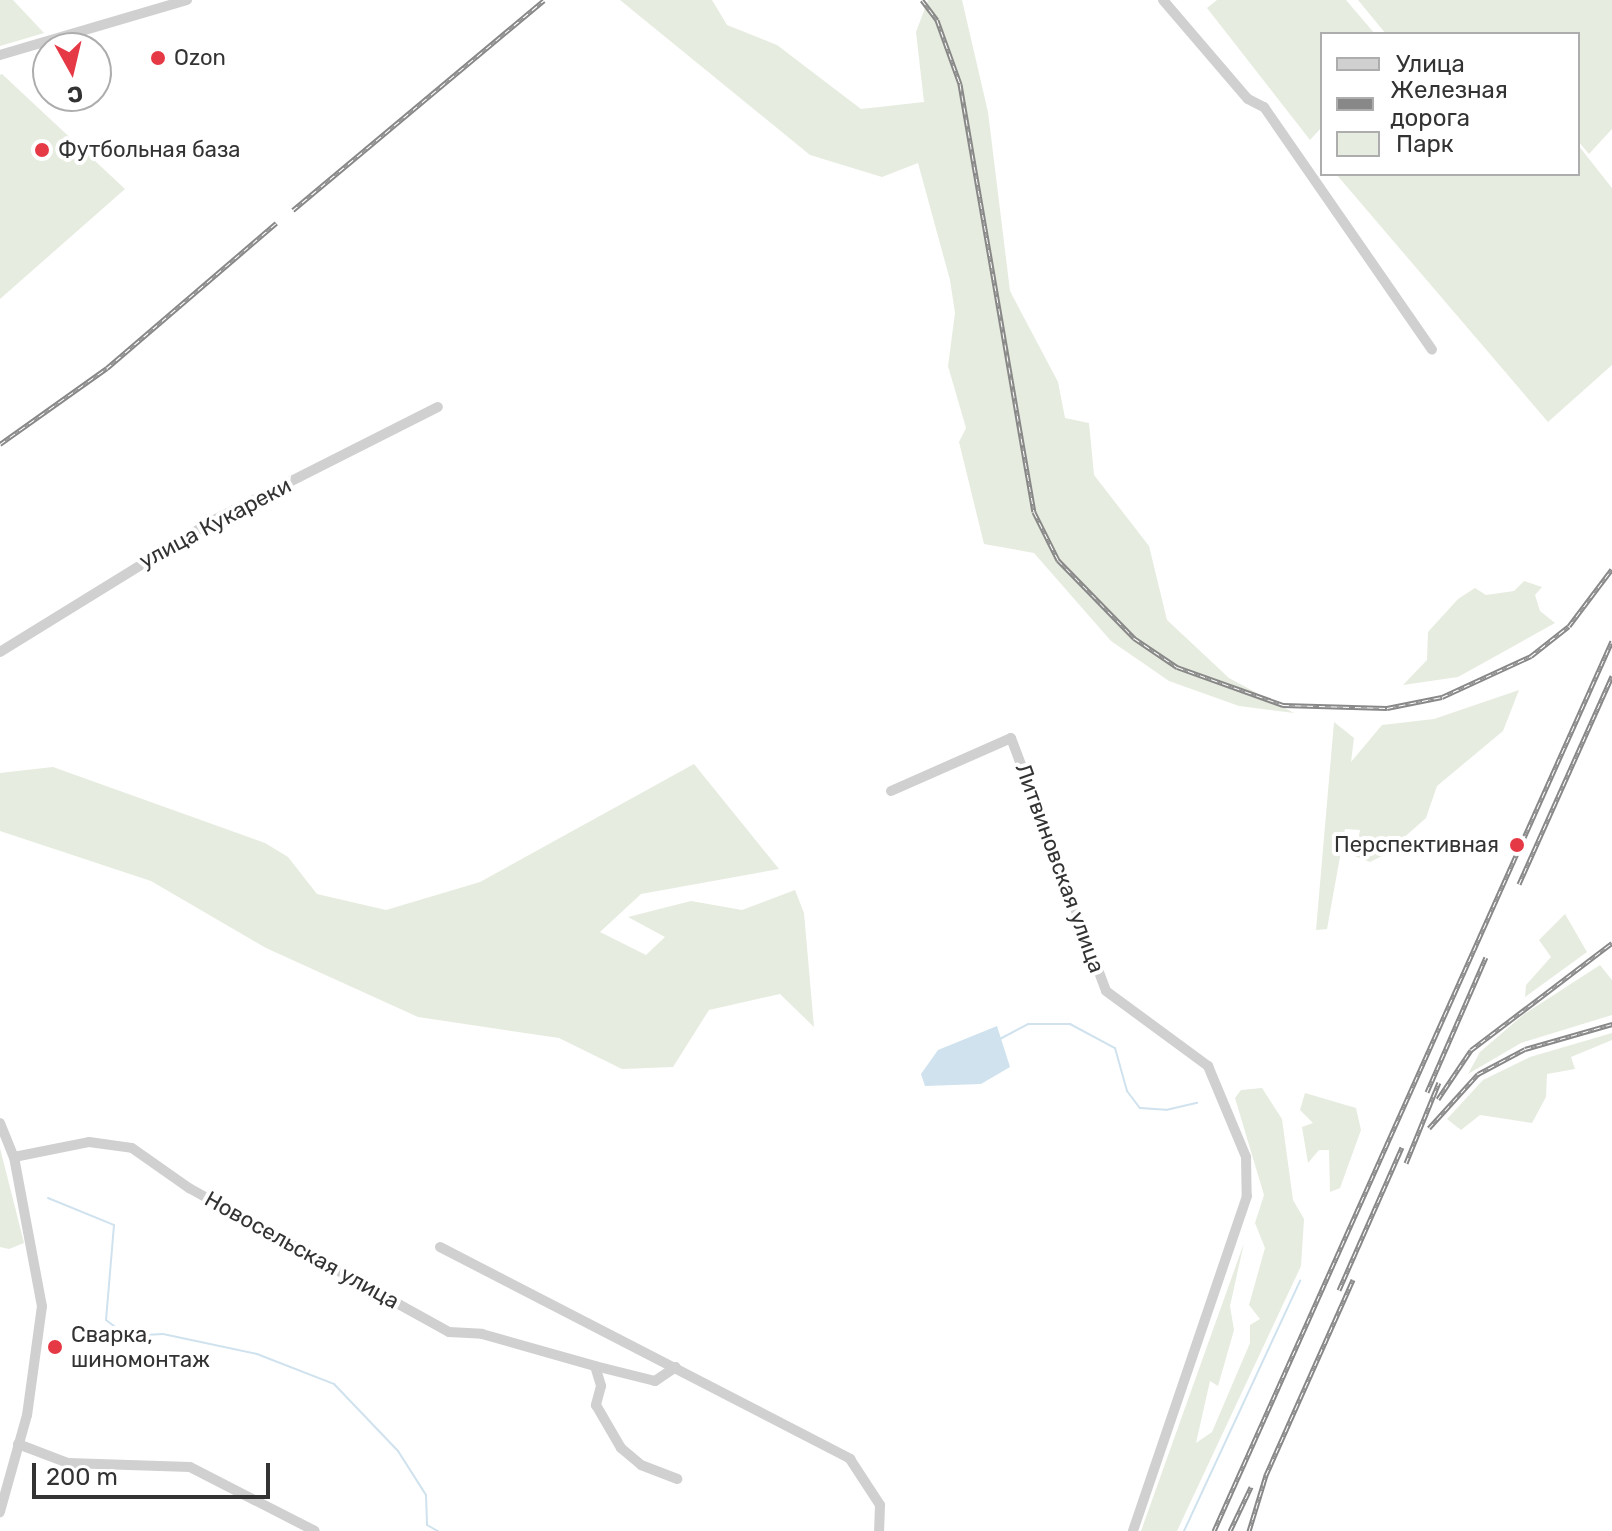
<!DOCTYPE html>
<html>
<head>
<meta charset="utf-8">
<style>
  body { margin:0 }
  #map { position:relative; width:1612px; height:1531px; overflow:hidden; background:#fff; font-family:Rubik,sans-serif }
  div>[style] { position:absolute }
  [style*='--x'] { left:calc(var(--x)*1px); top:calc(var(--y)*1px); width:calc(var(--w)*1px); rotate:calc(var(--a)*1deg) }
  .green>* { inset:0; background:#e6ecdf }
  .water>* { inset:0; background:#cfe2ee }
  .stream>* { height:2px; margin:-1px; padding:0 1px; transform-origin:1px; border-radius:1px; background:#cfe2ee }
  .minor>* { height:10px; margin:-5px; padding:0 5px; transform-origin:5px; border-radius:5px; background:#d0d0d0 }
  .rail>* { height:5px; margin-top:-2.5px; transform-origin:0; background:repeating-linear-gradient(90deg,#fff 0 6px,#888 0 12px); box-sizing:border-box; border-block:2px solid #888 }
  .dots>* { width:22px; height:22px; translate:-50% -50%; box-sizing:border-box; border:4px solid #fff; border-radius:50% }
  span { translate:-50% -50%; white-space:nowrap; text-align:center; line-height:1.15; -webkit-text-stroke:8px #fff; paint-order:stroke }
  .poi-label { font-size:22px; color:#333 }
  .left { translate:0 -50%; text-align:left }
  .right { translate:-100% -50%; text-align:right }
  .street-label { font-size:22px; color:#333 }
  .legend { position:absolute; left:1320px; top:32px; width:260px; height:144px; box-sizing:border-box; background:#fff; border:2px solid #adadad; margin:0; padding:10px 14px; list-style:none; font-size:24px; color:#333 }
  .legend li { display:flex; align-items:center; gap:16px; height:40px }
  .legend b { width:40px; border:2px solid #adadad }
  .north { position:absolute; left:32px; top:32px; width:80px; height:80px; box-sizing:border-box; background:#fff; border:2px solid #adadad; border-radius:50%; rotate:172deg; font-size:22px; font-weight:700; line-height:32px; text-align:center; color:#333 }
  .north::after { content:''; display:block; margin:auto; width:28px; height:36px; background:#e63946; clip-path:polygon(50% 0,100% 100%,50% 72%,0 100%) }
  .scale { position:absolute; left:32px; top:1463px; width:238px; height:36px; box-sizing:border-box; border:4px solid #333; border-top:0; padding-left:10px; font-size:24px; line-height:28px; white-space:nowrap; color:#333; -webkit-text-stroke:6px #fff; paint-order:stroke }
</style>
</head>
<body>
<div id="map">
  <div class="green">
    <div style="clip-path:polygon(0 0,13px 0,44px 33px,0 46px)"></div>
    <div style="clip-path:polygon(620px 0,712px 0,727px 25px,777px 45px,861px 109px,924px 102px,916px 32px,928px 0,962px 0,988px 112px,1010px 291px,1058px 382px,1065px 418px,1089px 423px,1094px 475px,1149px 546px,1167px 620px,1229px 678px,1294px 713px,1239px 706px,1169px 681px,1111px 641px,1034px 553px,984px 544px,959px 442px,966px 428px,948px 366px,955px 313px,950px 280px,918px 163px,882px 177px,810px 155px)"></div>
    <div style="clip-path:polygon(1217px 0,1346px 0,1375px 34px,1322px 34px,1322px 127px,1310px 140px,1207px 8px)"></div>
    <div style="clip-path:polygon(1358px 0,1612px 0,1612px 129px,1589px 154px,1578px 141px,1578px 34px,1386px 34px)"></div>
    <div style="clip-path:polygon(2px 74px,125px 189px,0 299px,0 75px)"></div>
    <div style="clip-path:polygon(1578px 145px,1612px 188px,1612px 365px,1548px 422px,1336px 174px,1578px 174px)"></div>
    <div style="clip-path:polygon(1524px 581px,1542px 587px,1535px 595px,1540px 611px,1555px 623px,1458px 677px,1403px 685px,1427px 660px,1428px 632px,1458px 599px,1475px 588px,1486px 595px,1514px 591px)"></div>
    <div style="clip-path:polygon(1519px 690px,1503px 731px,1437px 786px,1426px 818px,1384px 855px,1370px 862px,1355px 856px,1360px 830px,1345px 829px,1327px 929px,1316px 930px,1334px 722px,1354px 738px,1351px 762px,1382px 725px,1434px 719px)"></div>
    <div style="clip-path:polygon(694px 764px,779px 869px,641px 894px,600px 932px,646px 955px,665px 937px,628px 917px,691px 901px,742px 910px,795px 890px,804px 913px,814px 1027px,780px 994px,709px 1010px,673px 1067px,622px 1069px,559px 1038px,418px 1017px,266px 948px,151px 881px,0 831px,0 773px,53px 767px,265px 843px,288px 857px,317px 894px,386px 910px,480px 882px)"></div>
    <div style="clip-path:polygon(1565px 914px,1587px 952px,1525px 997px,1526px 985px,1551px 957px,1539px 940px)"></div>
    <div style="clip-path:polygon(1600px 965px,1612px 980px,1612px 1015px,1521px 1043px,1468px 1074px,1480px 1052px,1523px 1015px)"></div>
    <div style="clip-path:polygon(1612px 1033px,1612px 1040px,1571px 1057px,1575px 1069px,1547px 1074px,1546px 1097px,1532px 1123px,1480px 1115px,1461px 1130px,1447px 1119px,1483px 1080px,1530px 1057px)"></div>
    <div style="clip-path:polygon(1262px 1088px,1282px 1119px,1293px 1200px,1304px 1219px,1301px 1266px,1177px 1531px,1141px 1531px,1244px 1243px,1230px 1306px,1234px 1330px,1218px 1386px,1210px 1381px,1196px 1443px,1212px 1432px,1250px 1343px,1250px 1325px,1260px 1319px,1249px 1305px,1265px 1248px,1255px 1223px,1264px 1195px,1235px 1098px,1241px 1090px)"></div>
    <div style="clip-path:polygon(1305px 1093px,1356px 1108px,1361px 1130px,1340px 1188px,1330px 1192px,1329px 1150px,1319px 1150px,1308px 1163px,1302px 1127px,1313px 1123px,1300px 1110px)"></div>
    <div style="clip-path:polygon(0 1148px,24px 1243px,9px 1249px,0 1247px)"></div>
  </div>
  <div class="water">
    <div style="clip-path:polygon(997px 1026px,1010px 1067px,981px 1084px,925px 1086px,921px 1074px,938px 1050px)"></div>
  </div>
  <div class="stream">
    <div style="--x:998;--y:1040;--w:34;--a:-28"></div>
    <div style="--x:1028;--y:1024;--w:42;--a:0"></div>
    <div style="--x:1070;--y:1024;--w:51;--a:28.1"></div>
    <div style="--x:1115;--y:1048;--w:45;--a:74.4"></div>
    <div style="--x:1127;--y:1091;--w:21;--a:53"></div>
    <div style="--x:1140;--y:1108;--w:26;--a:4"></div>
    <div style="--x:1166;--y:1110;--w:32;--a:-13"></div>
    <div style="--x:48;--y:1198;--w:71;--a:22.2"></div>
    <div style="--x:114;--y:1225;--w:95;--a:94.8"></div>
    <div style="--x:106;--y:1320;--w:26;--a:37"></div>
    <div style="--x:127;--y:1336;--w:36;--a:-3"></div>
    <div style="--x:163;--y:1334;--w:96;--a:12"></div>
    <div style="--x:257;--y:1354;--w:83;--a:21.3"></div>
    <div style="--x:334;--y:1384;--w:93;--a:46.3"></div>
    <div style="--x:398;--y:1451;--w:52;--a:57.5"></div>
    <div style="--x:426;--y:1495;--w:30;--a:88"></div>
    <div style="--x:427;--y:1525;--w:13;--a:29"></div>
    <div style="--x:1184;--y:1531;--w:276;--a:-65.1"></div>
  </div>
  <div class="minor">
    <div style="--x:1163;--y:0;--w:130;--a:49.4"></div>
    <div style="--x:1248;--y:99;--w:18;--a:27"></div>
    <div style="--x:1264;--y:107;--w:295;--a:55.3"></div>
    <div style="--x:0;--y:55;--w:195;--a:-16.4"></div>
    <div style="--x:0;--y:652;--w:249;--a:-31.7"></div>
    <div style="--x:212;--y:521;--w:253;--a:-26.8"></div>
    <div style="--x:891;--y:791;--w:131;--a:-23.8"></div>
    <div style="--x:1011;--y:738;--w:270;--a:69.4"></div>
    <div style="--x:1106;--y:991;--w:127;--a:36.3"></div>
    <div style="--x:1208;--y:1066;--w:99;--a:67.3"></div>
    <div style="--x:1246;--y:1157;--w:39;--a:89"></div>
    <div style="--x:1247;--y:1196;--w:354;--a:108.8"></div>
    <div style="--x:0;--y:1123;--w:37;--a:68"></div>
    <div style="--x:14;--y:1157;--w:152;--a:79.4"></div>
    <div style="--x:42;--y:1306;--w:110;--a:97.8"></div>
    <div style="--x:27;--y:1415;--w:101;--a:105.6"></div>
    <div style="--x:14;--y:1157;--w:76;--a:-11.3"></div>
    <div style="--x:89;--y:1142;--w:43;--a:7.9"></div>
    <div style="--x:132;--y:1148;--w:70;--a:35.1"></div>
    <div style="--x:189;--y:1188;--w:297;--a:29"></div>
    <div style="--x:449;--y:1332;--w:33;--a:3"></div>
    <div style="--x:482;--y:1334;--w:117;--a:15.8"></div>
    <div style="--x:595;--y:1366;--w:21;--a:73"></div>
    <div style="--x:601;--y:1386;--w:20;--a:105"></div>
    <div style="--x:596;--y:1405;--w:50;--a:59.8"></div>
    <div style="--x:621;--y:1448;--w:26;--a:40"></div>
    <div style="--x:641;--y:1465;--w:39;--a:21"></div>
    <div style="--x:440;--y:1247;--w:462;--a:27.3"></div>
    <div style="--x:850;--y:1459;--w:55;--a:56.9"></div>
    <div style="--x:880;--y:1505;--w:26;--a:92"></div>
    <div style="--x:595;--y:1366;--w:62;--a:14"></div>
    <div style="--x:655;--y:1381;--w:25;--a:-34"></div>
    <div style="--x:18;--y:1444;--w:53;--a:20.8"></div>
    <div style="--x:68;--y:1463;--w:122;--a:1.9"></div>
    <div style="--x:190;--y:1467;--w:140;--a:27.1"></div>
  </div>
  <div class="rail">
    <div style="--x:922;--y:0;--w:25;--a:53"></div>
    <div style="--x:937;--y:20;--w:68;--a:70.2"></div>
    <div style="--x:960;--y:84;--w:434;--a:80.2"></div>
    <div style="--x:1034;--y:512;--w:54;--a:63.4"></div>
    <div style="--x:1058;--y:560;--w:109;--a:45.7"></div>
    <div style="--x:1134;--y:638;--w:52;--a:34"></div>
    <div style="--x:1177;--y:667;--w:113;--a:19.7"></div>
    <div style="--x:1283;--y:705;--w:104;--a:1.7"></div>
    <div style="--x:1387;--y:708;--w:56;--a:-11.3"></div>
    <div style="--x:1442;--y:697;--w:98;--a:-24.7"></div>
    <div style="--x:1531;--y:656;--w:48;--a:-38.3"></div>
    <div style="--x:1569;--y:626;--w:71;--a:-53"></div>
    <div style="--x:293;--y:210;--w:327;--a:-39.9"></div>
    <div style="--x:0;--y:444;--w:131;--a:-35.4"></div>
    <div style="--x:107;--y:368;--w:223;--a:-40.6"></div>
    <div style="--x:1519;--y:884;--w:228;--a:-65.9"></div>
    <div style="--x:1427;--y:1092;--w:147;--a:-66.4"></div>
    <div style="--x:1438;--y:1099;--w:59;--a:-56"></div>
    <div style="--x:1471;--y:1050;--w:177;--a:-37.2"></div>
    <div style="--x:1429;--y:1128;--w:73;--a:-47.8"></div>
    <div style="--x:1478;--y:1074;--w:53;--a:-28"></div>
    <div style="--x:1525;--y:1049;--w:91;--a:-16"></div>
    <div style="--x:1406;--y:1163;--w:87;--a:-67.8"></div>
    <div style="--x:1339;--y:1290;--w:156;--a:-66.2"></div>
    <div style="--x:1214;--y:1531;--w:975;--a:-65.91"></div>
    <div style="--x:1230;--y:1531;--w:49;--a:-64.5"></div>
    <div style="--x:1249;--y:1531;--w:59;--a:-73.1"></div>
    <div style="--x:1266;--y:1475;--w:214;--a:-66"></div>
  </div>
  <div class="dots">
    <div style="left:158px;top:58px;background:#e63946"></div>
    <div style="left:42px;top:150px;background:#e63946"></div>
    <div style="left:1517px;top:845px;background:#e63946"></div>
    <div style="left:55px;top:1347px;background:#e63946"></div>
  </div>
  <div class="poi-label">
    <span class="left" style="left:174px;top:58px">Ozon</span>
    <span class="left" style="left:58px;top:150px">Футбольная база</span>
    <span class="right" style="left:1499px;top:845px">Перспективная</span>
    <span class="left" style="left:71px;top:1347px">Сварка,<br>шиномонтаж</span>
  </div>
  <div class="street-label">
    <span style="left:215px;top:523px;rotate:-28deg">улица Кукареки</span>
    <span style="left:1060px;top:868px;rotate:70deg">Литвиновская улица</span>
    <span style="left:302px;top:1250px;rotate:29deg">Новосельская улица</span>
  </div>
  <ul class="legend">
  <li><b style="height:10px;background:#d0d0d0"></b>Улица</li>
  <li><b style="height:10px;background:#888"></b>Железная дорога</li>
  <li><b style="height:22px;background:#e6ecdf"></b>Парк</li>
  </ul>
  <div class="north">С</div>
  <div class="scale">200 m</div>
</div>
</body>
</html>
